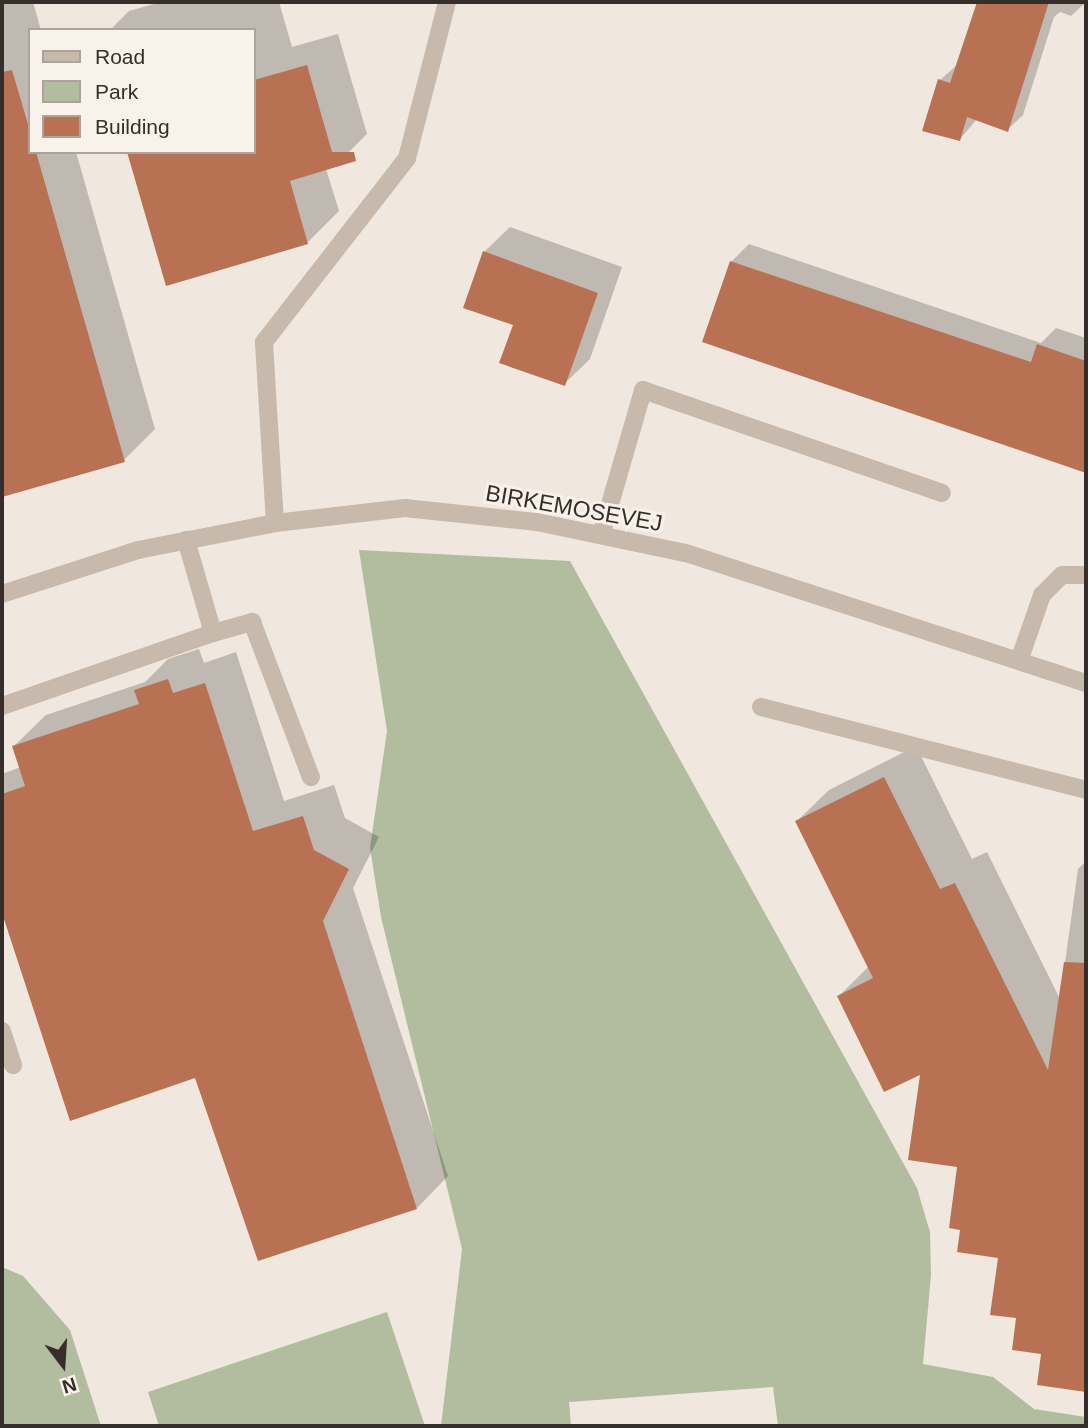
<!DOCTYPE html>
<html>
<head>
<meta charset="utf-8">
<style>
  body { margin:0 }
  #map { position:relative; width:1088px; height:1428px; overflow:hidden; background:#f0e8de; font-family:Helvetica,sans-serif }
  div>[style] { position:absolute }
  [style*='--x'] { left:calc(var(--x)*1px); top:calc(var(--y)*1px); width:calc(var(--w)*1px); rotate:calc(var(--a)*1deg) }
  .green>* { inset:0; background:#b2bda0 }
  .shadow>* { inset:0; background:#0003 }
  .building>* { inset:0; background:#b87253 }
  .lane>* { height:18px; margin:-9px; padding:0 9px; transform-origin:9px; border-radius:9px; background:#c7b9ab }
  .street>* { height:18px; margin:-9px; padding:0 9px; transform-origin:9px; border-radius:9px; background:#c7b9ab }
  span { translate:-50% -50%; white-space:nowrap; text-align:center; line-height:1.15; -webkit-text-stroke:6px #f8f2ea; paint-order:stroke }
  .street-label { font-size:23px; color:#352e2a }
  .frame { position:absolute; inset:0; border:4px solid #352e2a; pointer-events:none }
  .legend { position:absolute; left:28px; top:28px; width:228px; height:126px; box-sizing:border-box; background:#f8f2ea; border:2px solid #aaa49d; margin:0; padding:9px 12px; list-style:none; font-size:21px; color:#352e2a }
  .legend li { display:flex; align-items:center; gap:14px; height:35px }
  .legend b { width:35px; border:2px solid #aaa49d }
  .north { position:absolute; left:28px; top:1330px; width:70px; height:70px; -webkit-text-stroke:5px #f8f2ea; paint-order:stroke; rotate:163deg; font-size:19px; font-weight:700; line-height:28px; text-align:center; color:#352e2a }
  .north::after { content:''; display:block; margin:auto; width:24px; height:32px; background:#352e2a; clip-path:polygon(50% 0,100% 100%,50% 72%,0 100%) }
</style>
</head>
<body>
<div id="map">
  <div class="green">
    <div style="clip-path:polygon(359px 550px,570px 561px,917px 1188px,930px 1232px,931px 1275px,923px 1364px,993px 1377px,1034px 1409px,1086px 1417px,1086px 1426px,778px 1426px,773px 1387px,569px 1402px,571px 1426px,441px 1426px,462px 1249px,381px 917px,370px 848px,387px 731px)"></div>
    <div style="clip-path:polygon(2px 1267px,23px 1276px,70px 1330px,101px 1426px,2px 1426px)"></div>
    <div style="clip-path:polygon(387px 1312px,425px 1426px,159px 1426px,148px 1392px)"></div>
  </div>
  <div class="shadow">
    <div style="clip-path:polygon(2px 2px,33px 2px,41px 30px,30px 30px,30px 152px,76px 152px,155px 429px,124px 460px,2px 496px)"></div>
    <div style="clip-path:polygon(161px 2px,279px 2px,292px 47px,338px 34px,367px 134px,335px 166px,326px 169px,339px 211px,307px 243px,254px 152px,254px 30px,110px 30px,129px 11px)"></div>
    <div style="clip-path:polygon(979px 2px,1086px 2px,1071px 16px,1060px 12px,1054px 17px,1023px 115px,1007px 130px,977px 119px,960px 139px,940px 80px,957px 65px)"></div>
    <div style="clip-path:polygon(510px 227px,622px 267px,590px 359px,564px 384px,515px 324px,484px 252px)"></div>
    <div style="clip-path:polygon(749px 244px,1041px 343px,1056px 328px,1086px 338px,1086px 471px,704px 341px,732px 261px)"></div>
    <div style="clip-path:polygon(199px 649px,204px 663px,236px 652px,284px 801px,334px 785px,345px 818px,379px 837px,353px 888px,448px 1176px,417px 1208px,196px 1076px,71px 1119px,2px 908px,2px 774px,21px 767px,14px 746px,46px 715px,145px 682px,168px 659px)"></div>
    <div style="clip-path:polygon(916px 746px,972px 859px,987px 852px,1060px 999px,1078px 869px,1086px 861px,1086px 1390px,1039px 1384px,1043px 1352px,1018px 1317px,1000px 1256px,962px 1229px,959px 1165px,922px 1072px,839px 996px,869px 966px,797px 821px,829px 790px)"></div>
  </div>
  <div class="building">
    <div style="clip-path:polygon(977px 2px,1049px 2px,1008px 132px,967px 117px,960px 141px,922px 131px,938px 79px,950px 83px)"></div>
    <div style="clip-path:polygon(307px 65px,332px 152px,354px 152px,356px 161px,290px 181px,308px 244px,166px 286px,127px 152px,254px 152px,254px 80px)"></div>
    <div style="clip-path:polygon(12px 70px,30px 131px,30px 152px,36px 152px,125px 462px,2px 497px,2px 72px)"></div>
    <div style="clip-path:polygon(483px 251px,598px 293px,565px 386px,499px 363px,513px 325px,463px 308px)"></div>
    <div style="clip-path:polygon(730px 261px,1031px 362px,1037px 344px,1086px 361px,1086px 473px,702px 342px)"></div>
    <div style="clip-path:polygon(168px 679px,173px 693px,205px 683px,253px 831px,303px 816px,314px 850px,349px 869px,323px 921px,417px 1209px,258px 1261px,195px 1078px,70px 1121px,2px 913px,2px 794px,25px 786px,12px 746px,139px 704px,134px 690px)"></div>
    <div style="clip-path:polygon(884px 777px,940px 889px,955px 883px,1048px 1070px,1064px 962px,1086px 963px,1086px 1392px,1037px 1385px,1041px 1354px,1012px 1350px,1016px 1318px,990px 1315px,998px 1258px,957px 1252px,960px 1230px,949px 1228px,957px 1167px,908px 1160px,920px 1075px,884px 1092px,837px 996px,873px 978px,795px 821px)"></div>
  </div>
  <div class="lane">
    <div style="--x:275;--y:523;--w:181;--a:-93.5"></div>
    <div style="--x:264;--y:342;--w:233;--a:-52.1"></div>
    <div style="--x:407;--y:158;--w:161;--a:-75.6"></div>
    <div style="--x:601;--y:535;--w:151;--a:-73.8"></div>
    <div style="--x:643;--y:390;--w:316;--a:19"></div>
    <div style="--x:213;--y:633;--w:41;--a:-15.8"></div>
    <div style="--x:252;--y:622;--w:166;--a:69.2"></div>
    <div style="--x:1019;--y:661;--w:70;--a:-70.8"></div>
    <div style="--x:1042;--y:595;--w:28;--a:-45"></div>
    <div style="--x:1062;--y:575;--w:24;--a:0"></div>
    <div style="--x:2;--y:706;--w:223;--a:-19.1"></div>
    <div style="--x:213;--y:633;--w:97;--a:-106.2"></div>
    <div style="--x:761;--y:707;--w:335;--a:14.3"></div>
    <div style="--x:2;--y:1031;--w:36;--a:72"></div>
  </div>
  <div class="street">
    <div style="--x:2;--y:594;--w:143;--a:-17.9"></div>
    <div style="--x:138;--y:550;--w:140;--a:-11.1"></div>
    <div style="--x:275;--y:523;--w:131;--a:-6.6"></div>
    <div style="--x:405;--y:508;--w:133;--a:6.1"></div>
    <div style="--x:537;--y:522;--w:152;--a:11.8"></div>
    <div style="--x:686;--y:553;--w:421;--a:18"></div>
  </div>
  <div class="street-label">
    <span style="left:574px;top:508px;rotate:10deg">BIRKEMOSEVEJ</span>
  </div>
  <div class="frame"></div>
  <ul class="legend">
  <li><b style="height:9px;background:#c7b9ab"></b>Road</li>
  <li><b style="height:19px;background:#b2bda0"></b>Park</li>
  <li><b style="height:19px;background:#b87253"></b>Building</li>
  </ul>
  <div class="north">N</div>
</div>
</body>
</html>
